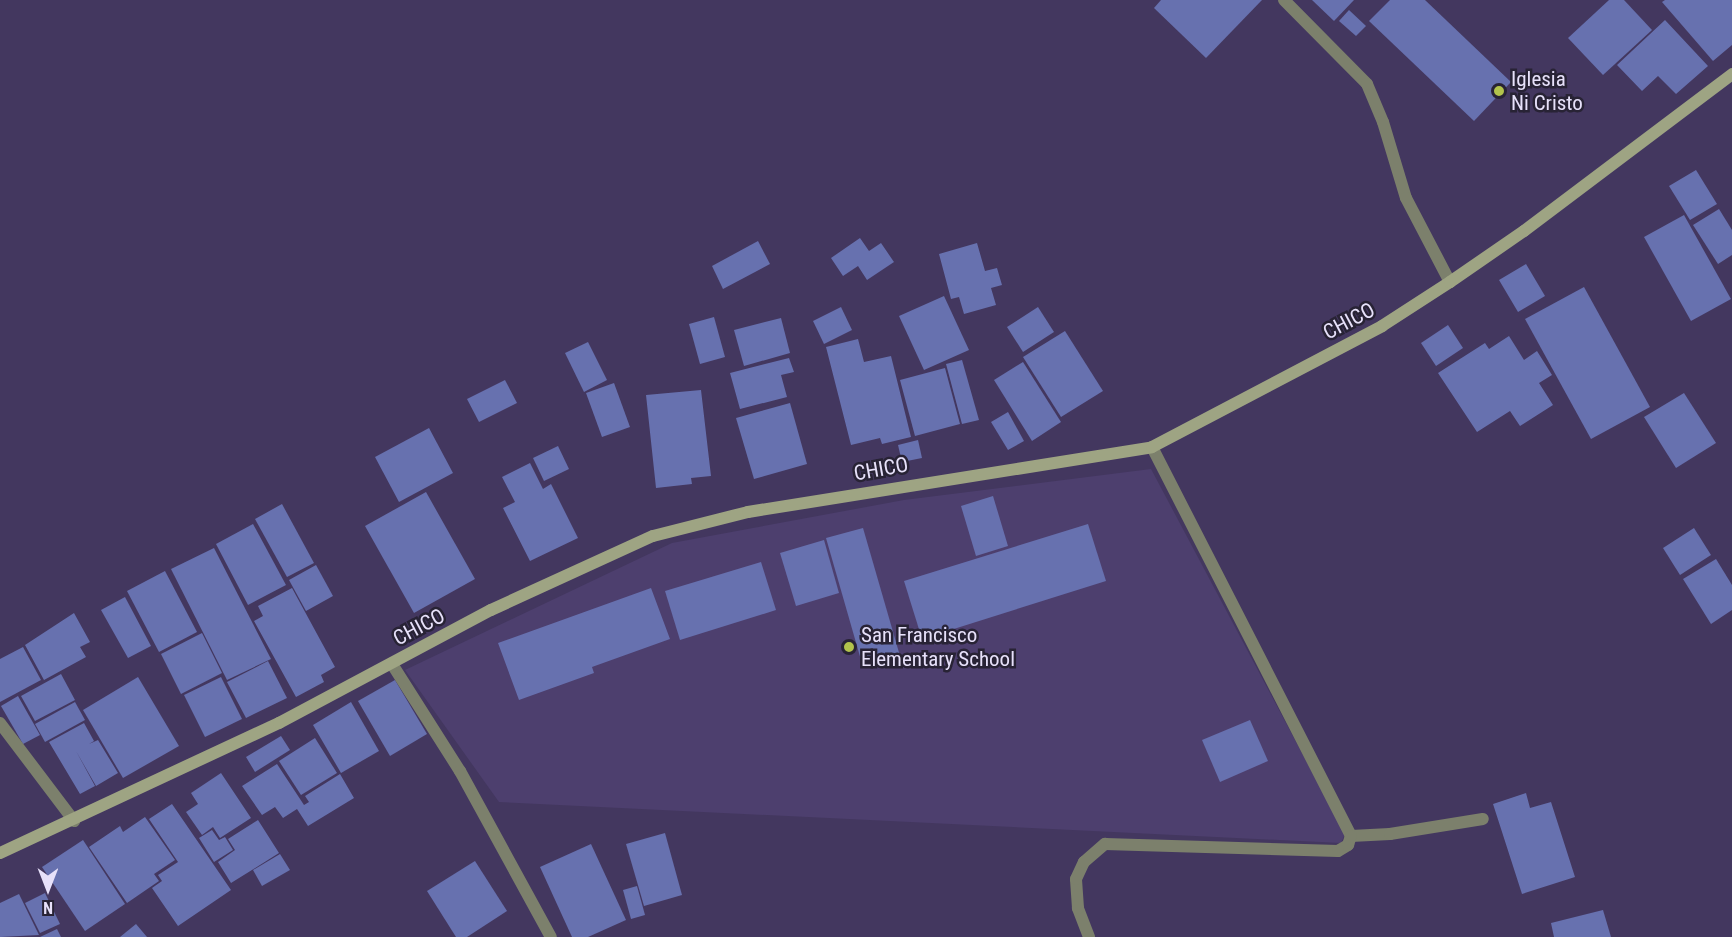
<!DOCTYPE html>
<html>
<head>
<meta charset="utf-8">
<style>
  body { margin:0 }
  #map { position:relative; width:1732px; height:937px; overflow:hidden; background:#43375f; font-family:"Roboto Condensed",sans-serif }
  div>[style] { position:absolute }
  [style*='--x'] { left:calc(var(--x)*1px); top:calc(var(--y)*1px); width:calc(var(--w)*1px); rotate:calc(var(--a)*1deg) }
  .built>* { inset:0; background:#4d3f6e }
  .building>* { inset:0; background:#6771af }
  .street>* { height:12px; margin:-6px; padding:0 6px; transform-origin:6px; border-radius:6px; background:#7c806c }
  .secondary>* { height:12px; margin:-6px; padding:0 6px; transform-origin:6px; border-radius:6px; background:#9ea483 }
  .dots>* { width:16px; height:16px; translate:-50% -50%; box-sizing:border-box; border:3px solid #282335; border-radius:50% }
  span { translate:-50% -50%; white-space:nowrap; text-align:center; line-height:1.15; -webkit-text-stroke:5px #282335; paint-order:stroke }
  .poi-label { font-size:21px; color:#e7e1fa }
  .left { translate:0 -50%; text-align:left }
  .street-label { font-size:21px; color:#e7e1fa }
  .north { position:absolute; left:18px; top:859px; width:60px; height:60px; -webkit-text-stroke:4px #282335; paint-order:stroke; rotate:180deg; font-size:16px; font-weight:700; line-height:24px; text-align:center; color:#e7e1fa }
  .north::after { content:''; display:block; margin:auto; width:21px; height:27px; background:#e7e1fa; clip-path:polygon(50% 0,100% 100%,50% 72%,0 100%) }
</style>
</head>
<body>
<div id="map">
  <div class="built">
    <div style="clip-path:polygon(1151px 469px,1345px 834px,1341px 843px,499px 802px,405px 670px,672px 543px,904px 500px)"></div>
  </div>
  <div class="building">
    <div style="clip-path:polygon(1161px 0,1262px 0,1206px 58px,1154px 8px)"></div>
    <div style="clip-path:polygon(1312px 0,1354px 0,1334px 21px)"></div>
    <div style="clip-path:polygon(1390px 0,1425px 0,1511px 82px,1474px 121px,1369px 21px)"></div>
    <div style="clip-path:polygon(1609px 0,1624px 0,1652px 30px,1603px 75px,1568px 38px)"></div>
    <div style="clip-path:polygon(1665px 0,1732px 0,1732px 45px,1713px 61px,1662px 2px)"></div>
    <div style="clip-path:polygon(1349px 10px,1366px 26px,1356px 36px,1339px 21px)"></div>
    <div style="clip-path:polygon(1665px 20px,1708px 66px,1676px 94px,1658px 76px,1642px 91px,1617px 65px)"></div>
    <div style="clip-path:polygon(1696px 170px,1717px 204px,1690px 220px,1669px 186px)"></div>
    <div style="clip-path:polygon(1719px 209px,1732px 230px,1732px 255px,1718px 264px,1693px 225px)"></div>
    <div style="clip-path:polygon(1684px 215px,1731px 299px,1691px 321px,1644px 237px)"></div>
    <div style="clip-path:polygon(860px 238px,869px 251px,881px 243px,894px 262px,867px 280px,858px 266px,843px 276px,831px 258px)"></div>
    <div style="clip-path:polygon(758px 241px,770px 264px,723px 289px,712px 266px)"></div>
    <div style="clip-path:polygon(977px 243px,985px 271px,997px 268px,1002px 285px,991px 288px,996px 305px,964px 314px,959px 297px,951px 299px,939px 254px)"></div>
    <div style="clip-path:polygon(1526px 264px,1545px 296px,1518px 312px,1499px 280px)"></div>
    <div style="clip-path:polygon(1584px 287px,1650px 407px,1591px 439px,1525px 319px)"></div>
    <div style="clip-path:polygon(944px 296px,969px 350px,924px 370px,899px 316px)"></div>
    <div style="clip-path:polygon(841px 307px,852px 330px,824px 344px,813px 321px)"></div>
    <div style="clip-path:polygon(1038px 307px,1054px 332px,1023px 352px,1007px 327px)"></div>
    <div style="clip-path:polygon(714px 317px,725px 357px,700px 364px,689px 324px)"></div>
    <div style="clip-path:polygon(781px 318px,790px 353px,744px 366px,734px 330px)"></div>
    <div style="clip-path:polygon(1448px 325px,1463px 348px,1436px 366px,1421px 343px)"></div>
    <div style="clip-path:polygon(1065px 331px,1103px 391px,1061px 417px,1023px 357px)"></div>
    <div style="clip-path:polygon(1509px 336px,1524px 360px,1537px 351px,1552px 375px,1539px 383px,1553px 405px,1520px 426px,1510px 411px,1477px 432px,1438px 373px,1485px 343px,1489px 349px)"></div>
    <div style="clip-path:polygon(858px 339px,864px 362px,891px 356px,911px 437px,882px 444px,880px 438px,851px 445px,826px 347px)"></div>
    <div style="clip-path:polygon(588px 342px,607px 380px,584px 392px,565px 353px)"></div>
    <div style="clip-path:polygon(789px 358px,794px 372px,781px 375px,787px 397px,740px 409px,730px 373px)"></div>
    <div style="clip-path:polygon(962px 360px,979px 420px,962px 424px,946px 364px)"></div>
    <div style="clip-path:polygon(1023px 362px,1061px 422px,1032px 441px,994px 380px)"></div>
    <div style="clip-path:polygon(945px 368px,960px 424px,915px 436px,900px 380px)"></div>
    <div style="clip-path:polygon(505px 380px,517px 403px,479px 422px,467px 399px)"></div>
    <div style="clip-path:polygon(614px 383px,630px 427px,602px 437px,586px 393px)"></div>
    <div style="clip-path:polygon(701px 390px,711px 476px,691px 478px,692px 484px,656px 488px,646px 395px)"></div>
    <div style="clip-path:polygon(1684px 393px,1716px 443px,1676px 468px,1644px 417px)"></div>
    <div style="clip-path:polygon(790px 403px,807px 464px,754px 479px,736px 418px)"></div>
    <div style="clip-path:polygon(1008px 412px,1024px 441px,1008px 450px,991px 422px)"></div>
    <div style="clip-path:polygon(429px 428px,453px 473px,399px 502px,375px 457px)"></div>
    <div style="clip-path:polygon(918px 440px,922px 458px,902px 462px,898px 445px)"></div>
    <div style="clip-path:polygon(558px 446px,569px 469px,544px 481px,533px 458px)"></div>
    <div style="clip-path:polygon(530px 463px,543px 489px,551px 484px,578px 538px,530px 561px,503px 508px,515px 502px,502px 477px)"></div>
    <div style="clip-path:polygon(426px 492px,475px 579px,414px 613px,365px 526px)"></div>
    <div style="clip-path:polygon(993px 496px,1008px 546px,976px 556px,961px 506px)"></div>
    <div style="clip-path:polygon(282px 504px,314px 563px,287px 577px,255px 519px)"></div>
    <div style="clip-path:polygon(253px 524px,286px 585px,248px 605px,216px 544px)"></div>
    <div style="clip-path:polygon(1088px 524px,1106px 581px,922px 639px,904px 581px)"></div>
    <div style="clip-path:polygon(863px 528px,900px 656px,863px 667px,826px 538px)"></div>
    <div style="clip-path:polygon(1694px 528px,1711px 555px,1680px 575px,1663px 548px)"></div>
    <div style="clip-path:polygon(824px 540px,839px 593px,796px 606px,780px 553px)"></div>
    <div style="clip-path:polygon(214px 548px,271px 659px,227px 680px,171px 569px)"></div>
    <div style="clip-path:polygon(1716px 559px,1732px 585px,1732px 610px,1711px 624px,1683px 579px)"></div>
    <div style="clip-path:polygon(761px 562px,776px 610px,680px 640px,665px 591px)"></div>
    <div style="clip-path:polygon(316px 565px,333px 596px,306px 611px,289px 580px)"></div>
    <div style="clip-path:polygon(165px 571px,197px 632px,159px 652px,127px 591px)"></div>
    <div style="clip-path:polygon(292px 588px,335px 667px,321px 675px,324px 682px,296px 697px,254px 621px,263px 616px,258px 606px)"></div>
    <div style="clip-path:polygon(651px 588px,670px 639px,592px 667px,594px 673px,519px 700px,498px 643px)"></div>
    <div style="clip-path:polygon(125px 597px,151px 646px,128px 658px,101px 610px)"></div>
    <div style="clip-path:polygon(74px 613px,90px 642px,80px 647px,86px 657px,44px 680px,25px 645px)"></div>
    <div style="clip-path:polygon(202px 633px,222px 673px,181px 694px,161px 654px)"></div>
    <div style="clip-path:polygon(23px 647px,41px 680px,0 702px,0 659px)"></div>
    <div style="clip-path:polygon(268px 661px,287px 698px,246px 718px,227px 682px)"></div>
    <div style="clip-path:polygon(61px 674px,75px 700px,35px 721px,21px 696px)"></div>
    <div style="clip-path:polygon(138px 677px,179px 746px,123px 778px,83px 710px)"></div>
    <div style="clip-path:polygon(221px 677px,242px 719px,205px 737px,184px 695px)"></div>
    <div style="clip-path:polygon(395px 680px,427px 734px,390px 756px,358px 701px)"></div>
    <div style="clip-path:polygon(18px 696px,40px 735px,23px 744px,1px 706px)"></div>
    <div style="clip-path:polygon(75px 702px,85px 720px,45px 742px,35px 724px)"></div>
    <div style="clip-path:polygon(351px 702px,379px 751px,341px 773px,313px 725px)"></div>
    <div style="clip-path:polygon(1250px 720px,1268px 761px,1220px 782px,1202px 740px)"></div>
    <div style="clip-path:polygon(84px 723px,94px 741px,89px 744px,98px 740px,118px 773px,96px 786px,76px 751px,95px 786px,80px 794px,49px 742px)"></div>
    <div style="clip-path:polygon(281px 736px,290px 750px,255px 772px,246px 757px)"></div>
    <div style="clip-path:polygon(315px 738px,337px 773px,301px 795px,279px 761px)"></div>
    <div style="clip-path:polygon(277px 764px,304px 805px,309px 802px,305px 796px,340px 774px,354px 798px,308px 826px,297px 809px,283px 818px,275px 807px,262px 815px,242px 786px)"></div>
    <div style="clip-path:polygon(221px 773px,251px 818px,220px 838px,213px 827px,202px 835px,186px 812px,198px 804px,191px 793px)"></div>
    <div style="clip-path:polygon(1526px 793px,1530px 808px,1551px 802px,1575px 877px,1522px 894px,1493px 804px)"></div>
    <div style="clip-path:polygon(172px 804px,231px 890px,178px 926px,152px 888px,162px 881px,158px 875px,178px 862px,149px 819px)"></div>
    <div style="clip-path:polygon(145px 817px,175px 860px,154px 874px,159px 881px,127px 903px,89px 847px,120px 826px,123px 832px)"></div>
    <div style="clip-path:polygon(258px 820px,279px 853px,231px 883px,218px 862px,235px 850px,228px 839px)"></div>
    <div style="clip-path:polygon(212px 830px,219px 840px,225px 837px,233px 850px,214px 862px,199px 838px)"></div>
    <div style="clip-path:polygon(665px 833px,682px 895px,644px 906px,626px 844px)"></div>
    <div style="clip-path:polygon(83px 840px,125px 904px,85px 931px,42px 867px)"></div>
    <div style="clip-path:polygon(591px 844px,626px 920px,588px 937px,572px 937px,540px 867px)"></div>
    <div style="clip-path:polygon(280px 854px,290px 870px,262px 886px,253px 870px)"></div>
    <div style="clip-path:polygon(475px 861px,507px 911px,467px 937px,456px 937px,427px 891px)"></div>
    <div style="clip-path:polygon(637px 886px,645px 915px,631px 919px,623px 890px)"></div>
    <div style="clip-path:polygon(45px 893px,60px 924px,40px 933px,25px 903px)"></div>
    <div style="clip-path:polygon(19px 894px,39px 935px,0 937px,0 903px)"></div>
    <div style="clip-path:polygon(1603px 910px,1611px 937px,1554px 937px,1551px 923px)"></div>
    <div style="clip-path:polygon(136px 924px,147px 937px,120px 937px)"></div>
    <div style="clip-path:polygon(57px 929px,61px 937px,40px 937px)"></div>
  </div>
  <div class="street">
    <div style="--x:1284;--y:0;--w:118;--a:45.3"></div>
    <div style="--x:1367;--y:84;--w:41;--a:67.2"></div>
    <div style="--x:1383;--y:122;--w:79;--a:73.2"></div>
    <div style="--x:1406;--y:198;--w:95;--a:62.4"></div>
    <div style="--x:1152;--y:447;--w:437;--a:62.9"></div>
    <div style="--x:1351;--y:836;--w:39;--a:-3"></div>
    <div style="--x:1390;--y:834;--w:94;--a:-9.2"></div>
    <div style="--x:392;--y:664;--w:127;--a:57.6"></div>
    <div style="--x:460;--y:771;--w:189;--a:61.3"></div>
    <div style="--x:0;--y:723;--w:123;--a:52.9"></div>
    <div style="--x:1089;--y:937;--w:31;--a:-111"></div>
    <div style="--x:1078;--y:908;--w:29;--a:-94"></div>
    <div style="--x:1076;--y:879;--w:19;--a:-65"></div>
    <div style="--x:1084;--y:862;--w:28;--a:-41"></div>
    <div style="--x:1105;--y:844;--w:233;--a:1.7"></div>
    <div style="--x:1338;--y:851;--w:12;--a:-31"></div>
    <div style="--x:1348;--y:845;--w:9;--a:-72"></div>
  </div>
  <div class="secondary">
    <div style="--x:0;--y:853;--w:308;--a:-25"></div>
    <div style="--x:279;--y:723;--w:240;--a:-28.1"></div>
    <div style="--x:491;--y:610;--w:178;--a:-24.6"></div>
    <div style="--x:653;--y:536;--w:98;--a:-14.2"></div>
    <div style="--x:748;--y:512;--w:409;--a:-9.1"></div>
    <div style="--x:1152;--y:447;--w:260;--a:-27.7"></div>
    <div style="--x:1382;--y:326;--w:81;--a:-32.9"></div>
    <div style="--x:1450;--y:282;--w:90;--a:-34.6"></div>
    <div style="--x:1524;--y:231;--w:261;--a:-37"></div>
  </div>
  <div class="dots">
    <div style="left:1499px;top:91px;background:#b2c34c"></div>
    <div style="left:849px;top:647px;background:#b2c34c"></div>
  </div>
  <div class="poi-label">
    <span class="left" style="left:1511px;top:91px">Iglesia<br>Ni Cristo</span>
    <span class="left" style="left:861px;top:647px">San Francisco<br>Elementary School</span>
  </div>
  <div class="street-label">
    <span style="left:1349px;top:321px;rotate:-28deg">CHICO</span>
    <span style="left:881px;top:469px;rotate:-10deg">CHICO</span>
    <span style="left:419px;top:627px;rotate:-28deg">CHICO</span>
  </div>
  <div class="north">N</div>
</div>
</body>
</html>
